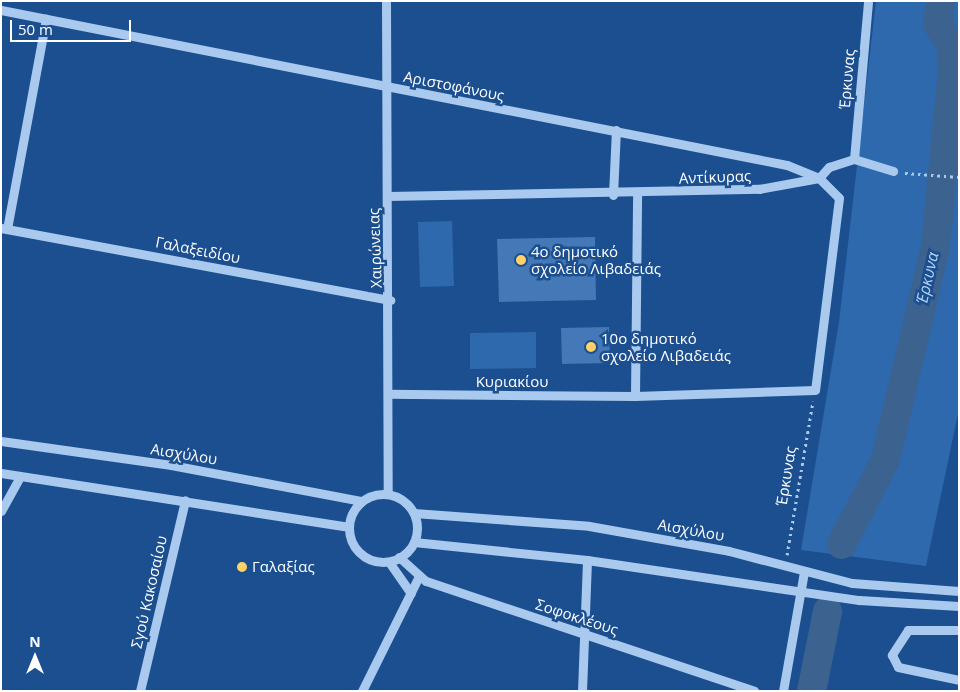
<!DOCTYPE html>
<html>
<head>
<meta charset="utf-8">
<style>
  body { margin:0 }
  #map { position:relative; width:960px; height:692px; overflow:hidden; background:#1b4f8f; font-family:"Open Sans",sans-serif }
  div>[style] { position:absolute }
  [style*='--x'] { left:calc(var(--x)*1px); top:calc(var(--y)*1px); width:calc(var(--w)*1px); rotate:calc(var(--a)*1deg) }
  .green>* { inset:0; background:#2e69ad }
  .river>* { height:29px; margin:-14.5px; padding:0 14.5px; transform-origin:14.5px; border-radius:14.5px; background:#3c6290 }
  .building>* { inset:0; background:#4478b7 }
  .path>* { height:3px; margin-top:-1.5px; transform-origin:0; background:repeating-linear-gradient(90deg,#a9c9ee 0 2.5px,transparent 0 6.5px) }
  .minor>* { height:9px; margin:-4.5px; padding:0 4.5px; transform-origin:4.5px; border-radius:4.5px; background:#a9c9ee }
  .minor>.ring { margin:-4.5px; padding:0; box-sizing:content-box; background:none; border:9px solid #a9c9ee; border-radius:50% }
  .dots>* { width:14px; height:14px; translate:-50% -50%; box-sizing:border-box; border:2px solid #1b4f8f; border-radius:50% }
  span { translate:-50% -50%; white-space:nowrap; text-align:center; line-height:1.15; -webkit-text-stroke:5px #1b4f8f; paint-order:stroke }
  .street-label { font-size:15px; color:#fff }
  .poi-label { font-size:15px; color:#fff }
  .left { translate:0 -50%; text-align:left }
  .water-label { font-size:16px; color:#b5d3f5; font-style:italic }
  .frame { position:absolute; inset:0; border:2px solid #fff; pointer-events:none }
  .north { position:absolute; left:10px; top:632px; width:50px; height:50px; -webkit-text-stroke:4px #1b4f8f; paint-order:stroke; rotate:0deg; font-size:14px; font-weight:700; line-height:20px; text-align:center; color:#fff }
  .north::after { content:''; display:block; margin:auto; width:18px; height:22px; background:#fff; clip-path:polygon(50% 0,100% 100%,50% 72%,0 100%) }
  .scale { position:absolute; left:10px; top:20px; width:121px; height:22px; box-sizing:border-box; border:2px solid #fff; border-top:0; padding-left:6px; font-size:15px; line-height:18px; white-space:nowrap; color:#fff; -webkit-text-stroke:4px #1b4f8f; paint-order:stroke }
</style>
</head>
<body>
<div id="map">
  <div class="green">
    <div style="clip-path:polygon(876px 1px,959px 1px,959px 409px,926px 566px,801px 550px,839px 322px)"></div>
    <div style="clip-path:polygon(452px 221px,454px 286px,420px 287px,418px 222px)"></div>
    <div style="clip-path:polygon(536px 332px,536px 368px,470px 369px,470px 333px)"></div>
  </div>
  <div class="river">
    <div style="--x:841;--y:544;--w:96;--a:-62.6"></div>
    <div style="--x:885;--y:459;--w:219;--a:-76.8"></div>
    <div style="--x:935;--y:246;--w:167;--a:-84.5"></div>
    <div style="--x:951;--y:80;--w:34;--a:-90"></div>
    <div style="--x:951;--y:46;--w:27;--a:-121"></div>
    <div style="--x:937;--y:23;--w:22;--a:-82"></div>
    <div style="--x:811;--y:691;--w:82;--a:-78.7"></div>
  </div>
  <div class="building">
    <div style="clip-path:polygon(595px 237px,596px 300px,499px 302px,497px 239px)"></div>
    <div style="clip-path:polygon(609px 327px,610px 363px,562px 364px,561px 328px)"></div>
  </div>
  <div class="path">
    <div style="--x:905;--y:173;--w:54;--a:4.2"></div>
    <div style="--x:787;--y:555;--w:156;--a:-80.4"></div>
  </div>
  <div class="minor">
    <div style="--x:386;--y:1;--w:493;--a:89.8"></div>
    <div style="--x:1;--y:10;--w:801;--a:11.16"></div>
    <div style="--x:787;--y:165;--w:35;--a:22"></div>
    <div style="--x:819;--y:178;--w:28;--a:45"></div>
    <div style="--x:839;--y:198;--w:193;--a:97.1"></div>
    <div style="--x:815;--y:390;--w:180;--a:178.1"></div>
    <div style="--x:635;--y:396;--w:247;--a:-179.5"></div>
    <div style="--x:854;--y:159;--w:159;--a:-84.9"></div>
    <div style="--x:613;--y:195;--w:65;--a:-87.4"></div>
    <div style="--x:387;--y:196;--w:372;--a:-1.1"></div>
    <div style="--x:759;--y:189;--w:61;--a:-10.4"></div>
    <div style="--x:819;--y:178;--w:15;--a:-48"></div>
    <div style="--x:829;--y:167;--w:26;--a:-18"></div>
    <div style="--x:854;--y:159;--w:41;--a:17.1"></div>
    <div style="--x:1;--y:228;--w:396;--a:10.5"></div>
    <div style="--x:7;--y:229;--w:214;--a:-79.5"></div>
    <div style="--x:635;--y:396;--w:202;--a:-89.4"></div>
    <div style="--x:1;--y:441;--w:172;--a:8"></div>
    <div style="--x:171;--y:465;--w:193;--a:10.7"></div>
    <div style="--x:1;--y:473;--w:351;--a:8.8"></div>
    <div class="ring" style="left:349px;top:494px;width:59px;height:59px"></div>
    <div style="--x:1;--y:511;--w:39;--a:-61"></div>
    <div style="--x:414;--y:513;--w:175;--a:4.2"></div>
    <div style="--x:589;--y:526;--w:142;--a:10.1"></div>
    <div style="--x:729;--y:551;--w:127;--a:14.6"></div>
    <div style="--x:852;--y:583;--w:107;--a:4.3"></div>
    <div style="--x:414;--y:542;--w:174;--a:5.9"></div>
    <div style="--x:587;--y:560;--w:275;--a:8.4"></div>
    <div style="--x:859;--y:600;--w:100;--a:3.4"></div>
    <div style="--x:399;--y:557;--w:36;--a:42"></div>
    <div style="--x:426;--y:581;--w:346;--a:18.5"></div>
    <div style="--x:389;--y:562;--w:38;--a:55"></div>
    <div style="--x:959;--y:630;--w:51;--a:180"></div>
    <div style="--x:908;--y:630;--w:30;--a:123"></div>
    <div style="--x:892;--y:655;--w:13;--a:63"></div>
    <div style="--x:898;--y:667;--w:62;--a:12"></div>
    <div style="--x:140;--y:691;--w:196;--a:-76.7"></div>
    <div style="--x:362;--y:691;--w:128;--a:-63.6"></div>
    <div style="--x:582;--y:691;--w:131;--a:-87.8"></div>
    <div style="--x:783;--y:691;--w:121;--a:-80"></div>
  </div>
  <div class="dots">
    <div style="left:521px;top:260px;background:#ffd166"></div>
    <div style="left:591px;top:347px;background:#ffd166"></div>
    <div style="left:242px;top:567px;background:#ffd166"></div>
  </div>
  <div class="street-label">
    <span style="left:847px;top:79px;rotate:-85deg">Έρκυνας</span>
    <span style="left:454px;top:86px;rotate:11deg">Αριστοφάνους</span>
    <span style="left:715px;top:177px;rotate:-2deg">Αντίκυρας</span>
    <span style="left:375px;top:248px;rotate:-92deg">Χαιρώνειας</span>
    <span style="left:198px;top:250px;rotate:11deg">Γαλαξειδίου</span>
    <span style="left:512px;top:382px">Κυριακίου</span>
    <span style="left:184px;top:454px;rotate:9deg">Αισχύλου</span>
    <span style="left:786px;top:476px;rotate:-81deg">Έρκυνας</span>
    <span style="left:691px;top:530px;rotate:10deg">Αισχύλου</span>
    <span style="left:149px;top:592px;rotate:-77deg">Σγού Κακοσαίου</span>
    <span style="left:577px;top:617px;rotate:18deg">Σοφοκλέους</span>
  </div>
  <div class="poi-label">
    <span class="left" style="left:531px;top:260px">4ο δημοτικό<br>σχολείο Λιβαδειάς</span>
    <span class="left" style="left:601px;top:347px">10ο δημοτικό<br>σχολείο Λιβαδειάς</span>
    <span class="left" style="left:252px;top:567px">Γαλαξίας</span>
  </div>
  <div class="water-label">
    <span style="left:927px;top:278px;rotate:-77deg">Έρκυνα</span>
  </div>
  <div class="frame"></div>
  <div class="north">N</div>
  <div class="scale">50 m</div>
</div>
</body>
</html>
